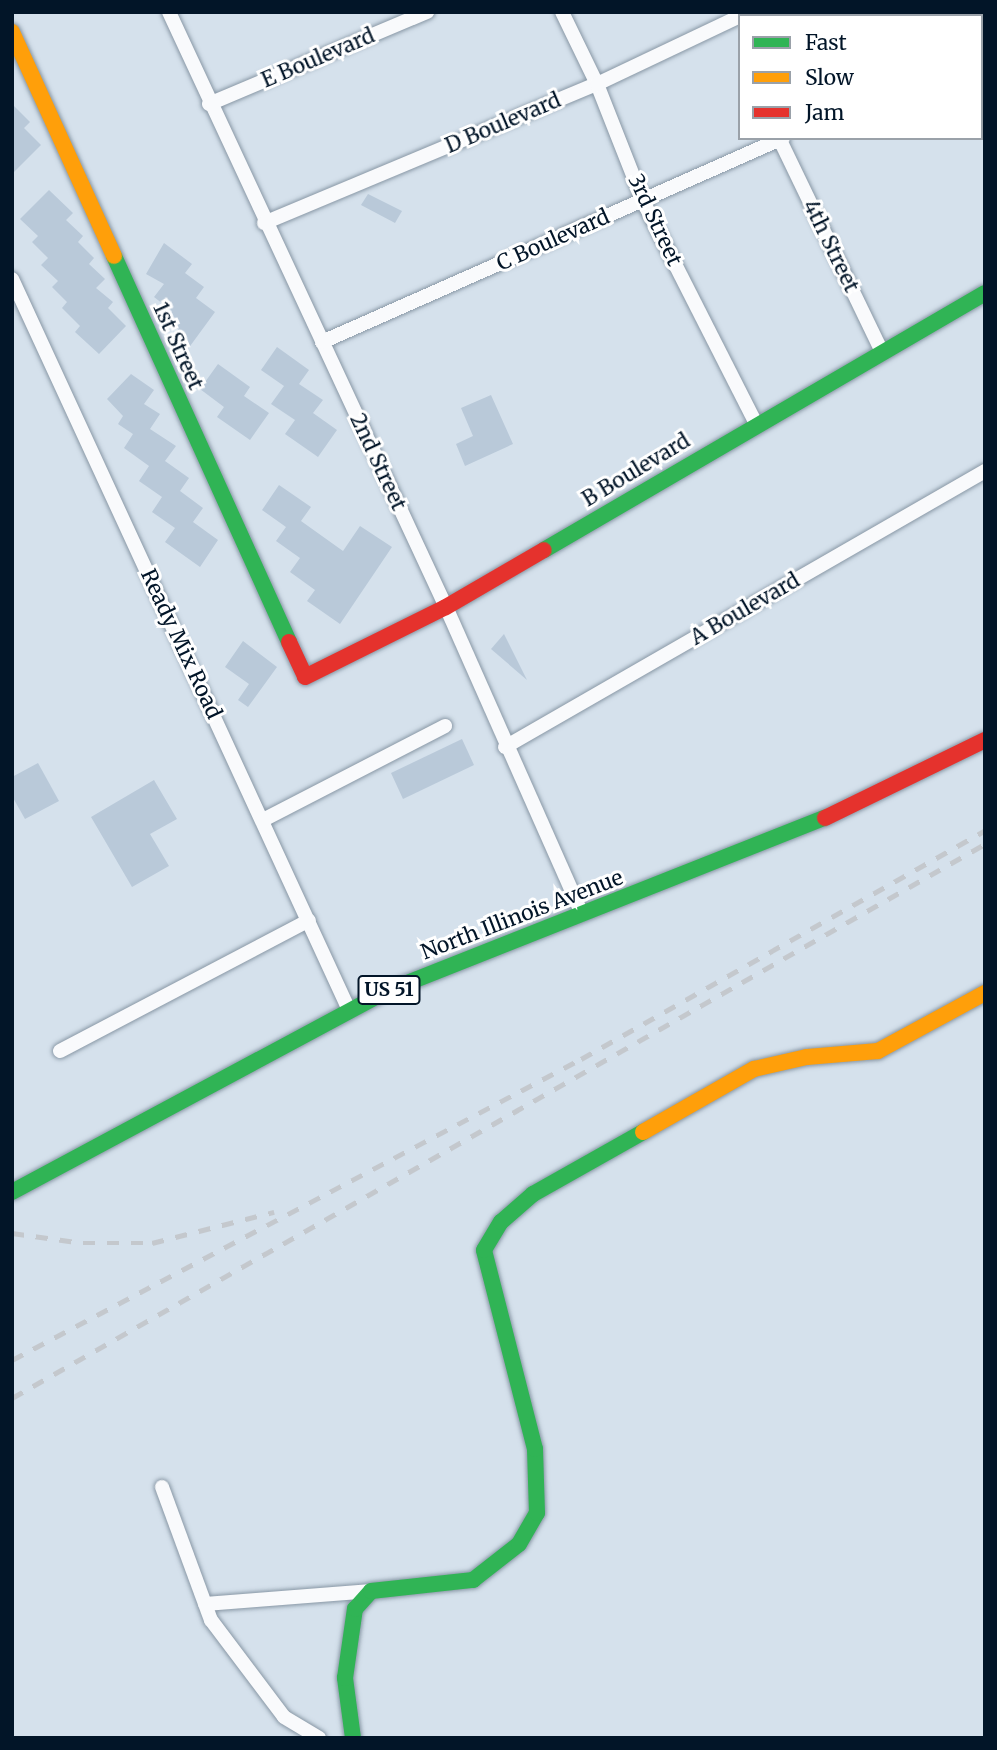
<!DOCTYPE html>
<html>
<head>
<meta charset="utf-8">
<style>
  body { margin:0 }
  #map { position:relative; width:997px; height:1750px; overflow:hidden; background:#d5e1ec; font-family:Merriweather,serif }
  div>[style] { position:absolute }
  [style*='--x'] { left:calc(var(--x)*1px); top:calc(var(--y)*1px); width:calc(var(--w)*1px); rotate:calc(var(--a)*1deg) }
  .building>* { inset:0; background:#b9c9d9 }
  .roads { filter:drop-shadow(0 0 2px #8897a5) drop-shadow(0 0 2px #8897a5) }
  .street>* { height:14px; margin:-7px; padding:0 7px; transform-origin:7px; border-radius:7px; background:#f9fafc }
  .fast>* { height:16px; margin:-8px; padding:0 8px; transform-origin:8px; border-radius:8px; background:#30b455 }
  .slow>* { height:16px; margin:-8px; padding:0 8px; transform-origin:8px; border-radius:8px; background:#ff9f0a }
  .jam>* { height:16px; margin:-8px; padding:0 8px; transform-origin:8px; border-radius:8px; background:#e5322d }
  .rail>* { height:4.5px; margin-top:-2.25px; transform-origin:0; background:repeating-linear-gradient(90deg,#c4c8cd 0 12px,transparent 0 24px) }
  span { translate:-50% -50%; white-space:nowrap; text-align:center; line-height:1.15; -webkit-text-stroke:6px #fff; paint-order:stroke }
  .shield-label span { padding:2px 5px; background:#fff; border:2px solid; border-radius:5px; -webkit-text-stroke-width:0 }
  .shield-label { font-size:19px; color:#021528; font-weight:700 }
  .street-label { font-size:21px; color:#021528 }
  .frame { position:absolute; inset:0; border:14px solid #021528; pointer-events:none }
  .legend { position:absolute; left:738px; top:14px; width:245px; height:126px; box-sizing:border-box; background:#fff; border:2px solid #9aa1a9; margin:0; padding:9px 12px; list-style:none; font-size:21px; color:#021528 }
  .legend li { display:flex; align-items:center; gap:14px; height:35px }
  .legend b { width:35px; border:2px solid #9aa1a9 }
</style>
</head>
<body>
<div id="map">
  <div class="building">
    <div style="clip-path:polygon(12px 104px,30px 122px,24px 128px,41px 145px,12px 174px)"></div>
    <div style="clip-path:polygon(49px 190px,73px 213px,66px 220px,83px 236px,78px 242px,94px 258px,89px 264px,105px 279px,96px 288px,113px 302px,108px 308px,126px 326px,99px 354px,75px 332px,80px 326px,62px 308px,67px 302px,52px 287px,58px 281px,41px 265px,48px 258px,32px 242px,38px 236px,20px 219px)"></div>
    <div style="clip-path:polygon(368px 194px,402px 211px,395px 223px,361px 205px)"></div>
    <div style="clip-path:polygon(164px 243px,192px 264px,185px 273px,204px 287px,196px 298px,215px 312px,185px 353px,175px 346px,184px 334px,165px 320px,172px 311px,154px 297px,164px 284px,146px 274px)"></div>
    <div style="clip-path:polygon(277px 347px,309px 370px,299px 384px,323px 400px,313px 413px,337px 430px,318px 457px,285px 434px,295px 420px,271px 404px,284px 386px,261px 370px)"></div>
    <div style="clip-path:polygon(218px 364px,250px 387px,244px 396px,269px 413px,250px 440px,217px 417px,224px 407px,200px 389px)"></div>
    <div style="clip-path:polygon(131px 374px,154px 390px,144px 404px,160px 414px,150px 429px,176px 446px,165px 461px,189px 478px,180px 491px,203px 508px,193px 522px,218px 540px,200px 567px,165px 542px,175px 528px,152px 512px,162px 497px,139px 481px,149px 466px,124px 448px,133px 434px,118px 424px,123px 416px,107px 399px)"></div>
    <div style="clip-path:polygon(491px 395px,513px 444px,465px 466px,456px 444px,473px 436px,461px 408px)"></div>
    <div style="clip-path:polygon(279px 485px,311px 507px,301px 521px,343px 551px,360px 526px,392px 547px,340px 624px,307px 601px,315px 590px,290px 572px,300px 558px,276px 541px,286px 527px,262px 510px)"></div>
    <div style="clip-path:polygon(504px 634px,527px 680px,491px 649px)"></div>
    <div style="clip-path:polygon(243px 641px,277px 667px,248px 707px,238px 700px,249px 684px,225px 667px)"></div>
    <div style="clip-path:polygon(462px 739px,474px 765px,403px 799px,391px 773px)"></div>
    <div style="clip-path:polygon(38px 763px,59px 801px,25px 819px,12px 796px,12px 777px)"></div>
    <div style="clip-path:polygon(154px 780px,177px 819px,150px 834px,169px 866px,132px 887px,91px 817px)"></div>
  </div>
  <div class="roads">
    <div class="street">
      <div style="--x:169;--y:12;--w:656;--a:65.04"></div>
      <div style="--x:446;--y:607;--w:336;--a:66.1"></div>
      <div style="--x:562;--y:12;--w:80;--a:64.1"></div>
      <div style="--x:597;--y:84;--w:126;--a:68.5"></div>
      <div style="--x:643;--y:201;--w:250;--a:63.1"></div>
      <div style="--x:981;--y:49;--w:4;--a:-27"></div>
      <div style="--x:981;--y:63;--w:9;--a:63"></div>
      <div style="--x:209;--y:104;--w:237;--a:-22.9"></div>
      <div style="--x:780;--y:140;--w:235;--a:64.3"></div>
      <div style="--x:264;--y:223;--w:361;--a:-22.7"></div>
      <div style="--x:597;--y:84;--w:158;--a:-25.4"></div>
      <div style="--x:12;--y:279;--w:805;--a:65.25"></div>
      <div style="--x:322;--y:342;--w:504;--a:-23.87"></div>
      <div style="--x:505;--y:747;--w:554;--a:-29.9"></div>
      <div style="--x:263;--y:820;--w:205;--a:-27.3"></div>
      <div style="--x:60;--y:1051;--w:281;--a:-27.7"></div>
      <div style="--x:162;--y:1487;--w:142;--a:69.8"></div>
      <div style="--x:211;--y:1620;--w:121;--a:53"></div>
      <div style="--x:284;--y:1717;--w:41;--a:31"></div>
      <div style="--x:205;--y:1604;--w:167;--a:-4.5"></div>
    </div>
    <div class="fast">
      <div style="--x:114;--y:256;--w:424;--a:65.6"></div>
      <div style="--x:544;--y:550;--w:510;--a:-30.23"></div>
      <div style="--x:12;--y:1192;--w:425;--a:-28.2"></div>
      <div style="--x:387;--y:991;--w:471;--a:-21.6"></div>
      <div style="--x:353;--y:1738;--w:61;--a:-97.6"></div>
      <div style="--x:345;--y:1678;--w:70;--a:-81.8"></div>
      <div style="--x:355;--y:1609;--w:24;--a:-48"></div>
      <div style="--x:371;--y:1591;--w:103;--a:-6.2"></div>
      <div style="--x:473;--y:1580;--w:58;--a:-38"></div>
      <div style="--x:519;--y:1544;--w:36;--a:-60"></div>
      <div style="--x:537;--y:1513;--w:64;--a:-91.8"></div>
      <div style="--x:535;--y:1449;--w:205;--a:-104.4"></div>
      <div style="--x:484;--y:1250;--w:33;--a:-59"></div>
      <div style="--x:501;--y:1222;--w:43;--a:-41.2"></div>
      <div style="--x:533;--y:1194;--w:126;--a:-29.4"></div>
    </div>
    <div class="slow">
      <div style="--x:12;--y:32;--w:246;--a:65.5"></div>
      <div style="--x:643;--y:1132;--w:128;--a:-29.6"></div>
      <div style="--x:754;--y:1069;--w:54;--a:-12.8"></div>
      <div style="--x:807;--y:1057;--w:71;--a:-4.8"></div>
      <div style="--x:878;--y:1051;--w:122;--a:-28.5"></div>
    </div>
    <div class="jam">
      <div style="--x:289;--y:642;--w:38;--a:65"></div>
      <div style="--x:305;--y:677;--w:157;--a:-26.4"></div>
      <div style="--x:446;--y:607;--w:113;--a:-30.2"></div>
      <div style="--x:825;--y:818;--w:178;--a:-26"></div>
    </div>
  </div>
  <div class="rail">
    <div style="--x:12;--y:1233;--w:72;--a:8"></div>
    <div style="--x:83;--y:1243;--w:69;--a:0"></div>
    <div style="--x:152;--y:1243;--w:126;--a:-14.3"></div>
    <div style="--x:12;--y:1360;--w:644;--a:-27.88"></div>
    <div style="--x:581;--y:1059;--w:464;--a:-29.5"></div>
    <div style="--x:12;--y:1398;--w:1120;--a:-29.66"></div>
  </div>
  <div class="shield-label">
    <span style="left:389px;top:990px">US 51</span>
  </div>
  <div class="street-label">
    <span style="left:318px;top:58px;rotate:-23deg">E Boulevard</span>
    <span style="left:503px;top:123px;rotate:-23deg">D Boulevard</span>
    <span style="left:655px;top:220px;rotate:65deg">3rd Street</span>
    <span style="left:553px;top:240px;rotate:-24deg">C Boulevard</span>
    <span style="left:831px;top:246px;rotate:64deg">4th Street</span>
    <span style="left:178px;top:346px;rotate:66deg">1st Street</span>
    <span style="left:378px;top:462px;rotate:65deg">2nd Street</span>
    <span style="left:636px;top:470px;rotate:-31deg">B Boulevard</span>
    <span style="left:745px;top:609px;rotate:-30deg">A Boulevard</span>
    <span style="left:181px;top:644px;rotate:65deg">Ready Mix Road</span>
    <span style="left:522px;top:915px;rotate:-21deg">North Illinois Avenue</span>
  </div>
  <div class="frame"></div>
  <ul class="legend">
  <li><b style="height:9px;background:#30b455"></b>Fast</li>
  <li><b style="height:9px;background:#ff9f0a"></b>Slow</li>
  <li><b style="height:9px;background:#e5322d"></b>Jam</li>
  </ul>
</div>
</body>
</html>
